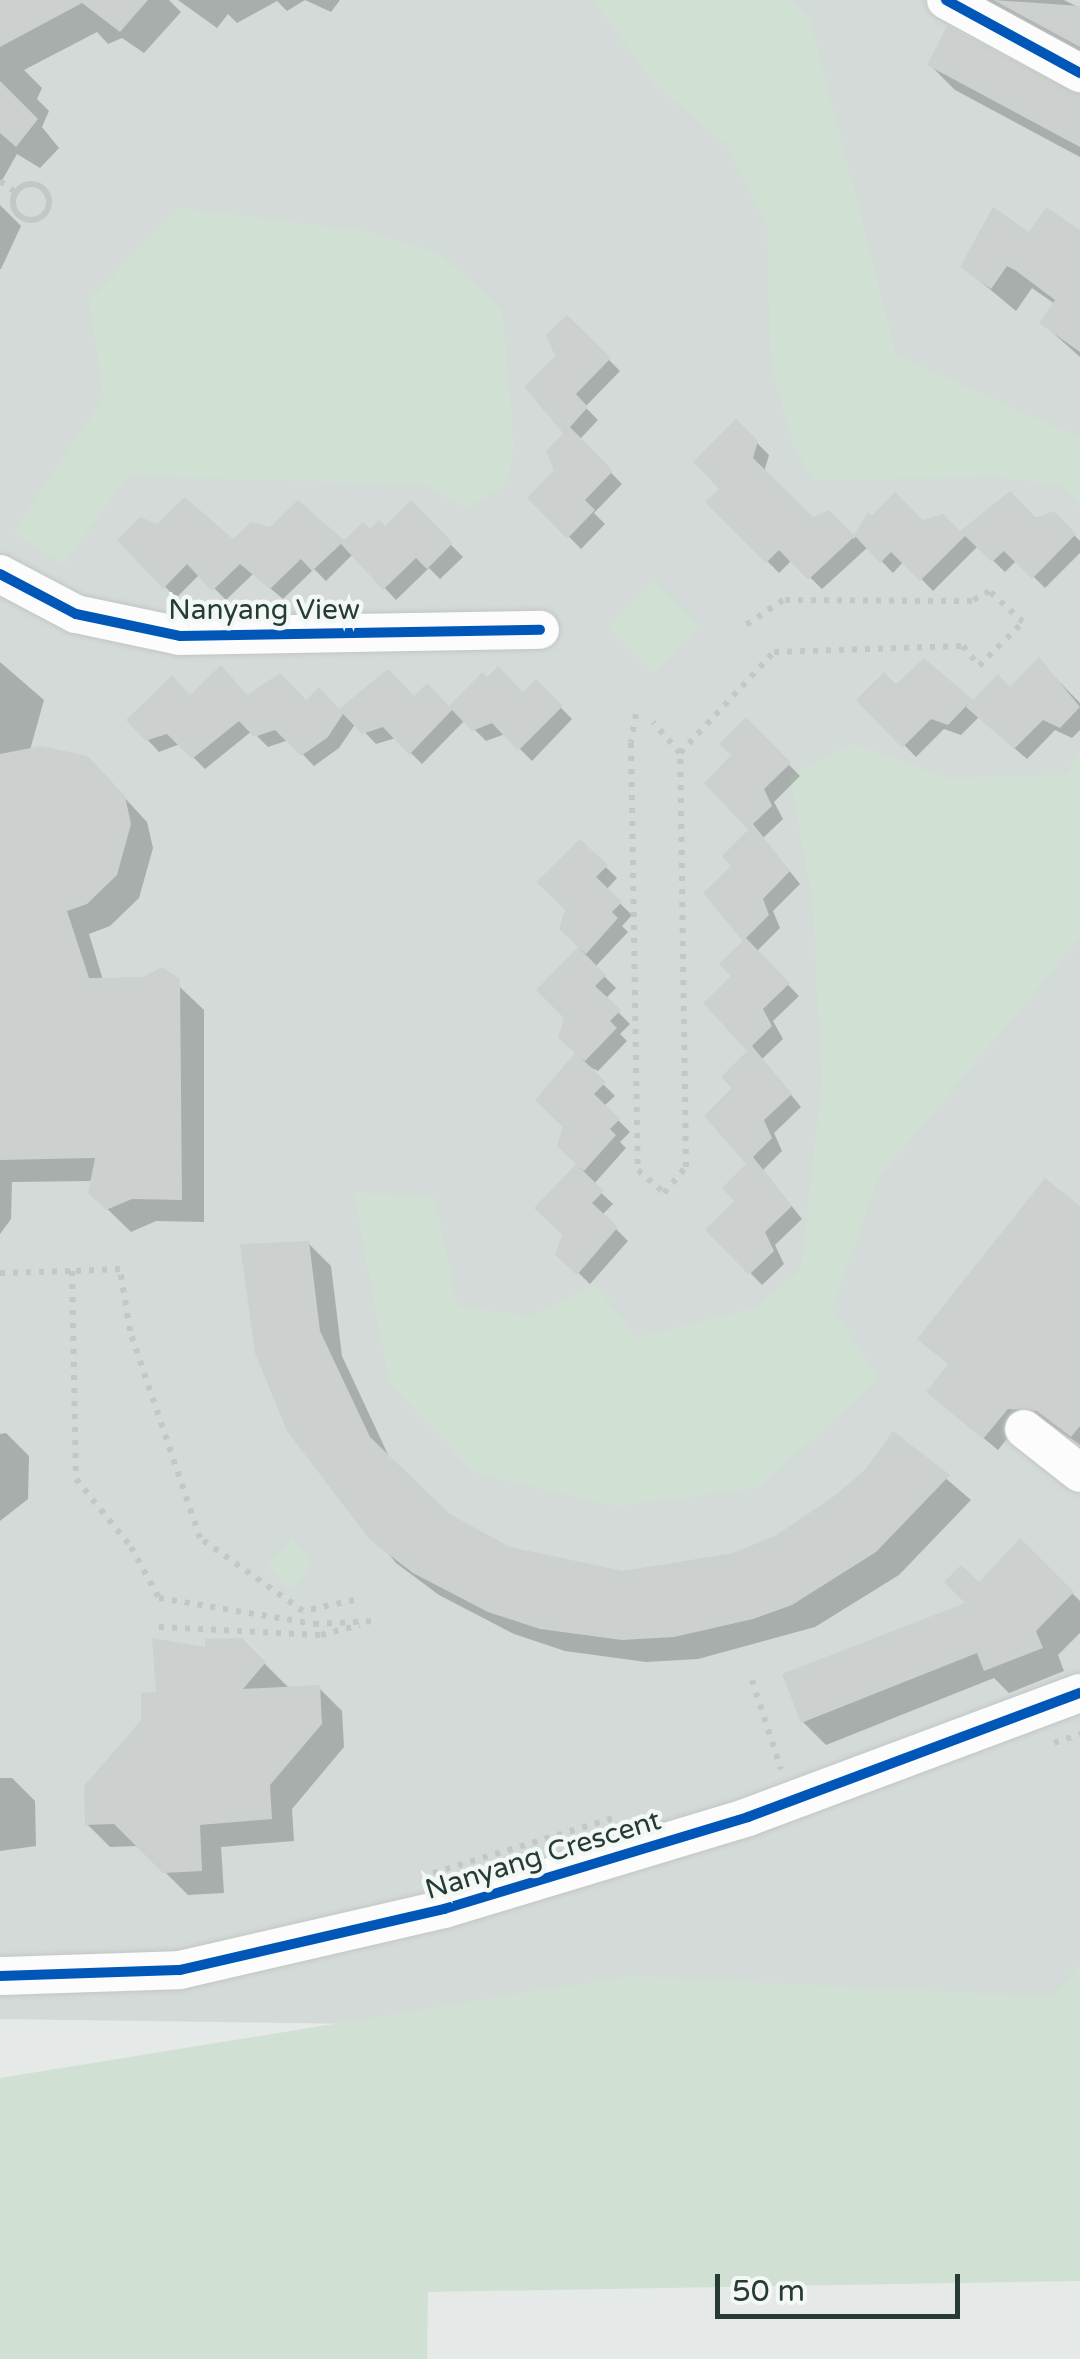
<!DOCTYPE html>
<html>
<head>
<meta charset="utf-8">
<style>
  body { margin:0 }
  #map { position:relative; width:1080px; height:2359px; overflow:hidden; background:#e5e9e7; font-family:"Varela Round",sans-serif }
  div>[style] { position:absolute }
  [style*='--x'] { left:calc(var(--x)*1px); top:calc(var(--y)*1px); width:calc(var(--w)*1px); rotate:calc(var(--a)*1deg) }
  .built>* { inset:0; background:#d3dad7 }
  .green>* { inset:0; background:#d0e1d4 }
  .shadow>* { inset:0; background:#0003 }
  .building>* { inset:0; background:#ccd1cf }
  .path>* { height:6px; margin-top:-3px; transform-origin:0; background:repeating-linear-gradient(90deg,#c2c9c5 0 5px,transparent 0 13px) }
  .path>.ring { margin:-3px; padding:0; box-sizing:content-box; background:none; border:6px solid #c2c9c5; border-radius:50% }
  .roads { filter:drop-shadow(0 0 2px #c2c6c4) drop-shadow(0 0 2px #c2c6c4) }
  .minor>* { height:38px; margin:-19px; padding:0 19px; transform-origin:19px; border-radius:19px; background:#fbfcfb }
  .cycleway>* { height:10px; margin:-5px; padding:0 5px; transform-origin:5px; border-radius:5px; background:#0057b8 }
  span { translate:-50% -50%; white-space:nowrap; text-align:center; line-height:1.15; -webkit-text-stroke:9px #f3f8f5; paint-order:stroke }
  .street-label { font-size:28px; color:#253b34 }
  .scale { position:absolute; left:715px; top:2274px; width:245px; height:45px; box-sizing:border-box; border:5px solid #253b34; border-top:0; padding-left:12px; font-size:30px; line-height:35px; white-space:nowrap; color:#253b34; -webkit-text-stroke:8px #f3f8f5; paint-order:stroke }
</style>
</head>
<body>
<div id="map">
  <div class="built">
    <div style="clip-path:polygon(0 0,1080px 0,1080px 2034px,0 2019px)"></div>
  </div>
  <div class="green">
    <div style="clip-path:polygon(594px 0,790px 0,810px 18px,896px 355px,1080px 438px,1080px 506px,1062px 485px,996px 477px,813px 480px,794px 447px,771px 367px,767px 226px,725px 143px,653px 83px)"></div>
    <div style="clip-path:polygon(179px 208px,365px 231px,438px 253px,502px 309px,514px 448px,506px 484px,467px 508px,423px 484px,128px 476px,63px 564px,13px 533px,104px 398px,89px 301px)"></div>
    <div style="clip-path:polygon(654px 581px,699px 626px,653px 673px,608px 628px)"></div>
    <div style="clip-path:polygon(853px 744px,948px 778px,1065px 775px,1080px 754px,1080px 938px,878px 1178px,832px 1309px,879px 1379px,757px 1488px,616px 1506px,474px 1473px,389px 1382px,354px 1192px,434px 1198px,458px 1307px,532px 1316px,594px 1285px,637px 1337px,756px 1308px,801px 1270px,822px 1082px,813px 903px,790px 776px)"></div>
    <div style="clip-path:polygon(292px 1539px,312px 1564px,291px 1591px,267px 1565px)"></div>
    <div style="clip-path:polygon(1080px 1964px,1080px 2281px,428px 2292px,427px 2359px,0 2359px,0 2078px,630px 1976px,1053px 1997px)"></div>
  </div>
  <div class="shadow">
    <div style="clip-path:polygon(0 0,169px 0,181px 12px,144px 53px,122px 38px,108px 44px,97px 32px,24px 70px,42px 88px,37px 99px,49px 111px,42px 127px,59px 148px,40px 168px,17px 154px,0 184px)"></div>
    <div style="clip-path:polygon(178px 0,340px 0,331px 12px,305px 0,287px 11px,277px 1px,237px 23px,228px 14px,217px 28px)"></div>
    <div style="clip-path:polygon(985px 0,1064px 0,1080px 8px,1080px 56px)"></div>
    <div style="clip-path:polygon(930px 65px,1080px 95px,1080px 157px,955px 90px)"></div>
    <div style="clip-path:polygon(0 205px,21px 226px,1px 269px,0 269px)"></div>
    <div style="clip-path:polygon(1080px 233px,1080px 357px,1042px 323px,1055px 304px,1032px 288px,1016px 311px,963px 267px)"></div>
    <div style="clip-path:polygon(567px 318px,620px 371px,585px 407px,598px 420px,579px 440px,622px 484px,594px 513px,605px 524px,581px 549px,531px 498px,557px 471px,567px 433px,527px 387px,558px 357px)"></div>
    <div style="clip-path:polygon(736px 422px,769px 455px,764px 472px,812px 520px,828px 513px,854px 539px,868px 516px,960px 534px,1053px 514px,1080px 541px,1080px 553px,1045px 588px,1017px 560px,1005px 572px,978px 546px,933px 591px,904px 561px,893px 573px,868px 547px,822px 589px,792px 560px,779px 573px,709px 502px,723px 489px)"></div>
    <div style="clip-path:polygon(411px 504px,463px 557px,440px 579px,429px 568px,396px 600px,353px 554px,326px 581px,314px 569px,283px 599px,253px 574px,226px 600px,200px 574px,176px 598px,120px 540px,158px 527px,233px 542px,344px 544px,385px 529px)"></div>
    <div style="clip-path:polygon(1039px 661px,1080px 703px,1080px 730px,1072px 738px,1055px 730px,1027px 759px,979px 717px,961px 735px,944px 729px,916px 757px,860px 700px,897px 688px,973px 703px,1010px 690px)"></div>
    <div style="clip-path:polygon(0 662px,44px 700px,30px 750px,111px 783px,147px 822px,153px 848px,139px 898px,110px 926px,89px 934px,103px 980px,144px 979px,162px 970px,204px 1010px,204px 1222px,156px 1221px,131px 1232px,91px 1193px,93px 1181px,12px 1182px,11px 1219px,0 1234px)"></div>
    <div style="clip-path:polygon(536px 683px,572px 719px,532px 761px,505px 734px,486px 741px,465px 720px,422px 764px,396px 738px,376px 744px,356px 723px,339px 748px,314px 766px,289px 740px,268px 747px,252px 731px,205px 769px,180px 744px,159px 752px,129px 720px,191px 698px,306px 703px,340px 712px,414px 699px,449px 710px,524px 696px)"></div>
    <div style="clip-path:polygon(746px 721px,800px 776px,774px 802px,783px 819px,763px 838px,800px 884px,773px 911px,780px 928px,756px 952px,799px 996px,773px 1021px,783px 1039px,762px 1059px,801px 1107px,774px 1133px,782px 1151px,763px 1170px,802px 1219px,775px 1245px,784px 1264px,762px 1285px,709px 1230px,738px 1201px,750px 1164px,751px 1051px,734px 976px,747px 941px,706px 893px,734px 866px,751px 830px,734px 755px)"></div>
    <div style="clip-path:polygon(580px 842px,617px 878px,606px 890px,632px 915px,622px 926px,628px 932px,595px 967px,616px 988px,605px 999px,630px 1024px,620px 1034px,627px 1041px,598px 1071px,582px 1063px,615px 1096px,604px 1106px,630px 1132px,620px 1142px,626px 1148px,593px 1185px,613px 1204px,602px 1215px,628px 1241px,590px 1284px,559px 1254px,566px 1235px,538px 1208px,579px 1164px,578px 1053px,567px 1017px,540px 990px,582px 948px)"></div>
    <div style="clip-path:polygon(1080px 1210px,1080px 1445px,1042px 1419px,1021px 1421px,998px 1450px,943px 1405px)"></div>
    <div style="clip-path:polygon(308px 1243px,331px 1266px,342px 1356px,391px 1461px,448px 1516px,509px 1550px,623px 1574px,734px 1555px,777px 1538px,834px 1499px,867px 1472px,894px 1434px,971px 1500px,899px 1575px,815px 1627px,698px 1659px,646px 1662px,565px 1651px,514px 1634px,439px 1595px,396px 1563px,289px 1430px)"></div>
    <div style="clip-path:polygon(6px 1433px,29px 1456px,28px 1499px,0 1521px,0 1434px)"></div>
    <div style="clip-path:polygon(1020px 1542px,1080px 1601px,1080px 1633px,1058px 1655px,1064px 1671px,1009px 1693px,994px 1678px,826px 1745px,803px 1722px,969px 1604px)"></div>
    <div style="clip-path:polygon(241px 1640px,290px 1689px,319px 1688px,342px 1711px,344px 1747px,292px 1809px,294px 1841px,221px 1847px,224px 1893px,188px 1895px,139px 1846px,110px 1847px,87px 1824px,158px 1695px,207px 1650px)"></div>
    <div style="clip-path:polygon(0 1778px,12px 1778px,35px 1801px,36px 1846px,0 1851px)"></div>
  </div>
  <div class="building">
    <div style="clip-path:polygon(0 0,148px 0,120px 32px,82px 3px,0 47px)"></div>
    <div style="clip-path:polygon(993px 0,1080px 6px,1080px 47px)"></div>
    <div style="clip-path:polygon(947px 26px,1080px 95px,1080px 147px,927px 65px)"></div>
    <div style="clip-path:polygon(0 81px,38px 119px,16px 147px,0 133px)"></div>
    <div style="clip-path:polygon(993px 207px,1029px 232px,1046px 207px,1080px 230px,1080px 352px,1039px 323px,1055px 300px,1015px 270px,1007px 266px,991px 289px,960px 267px)"></div>
    <div style="clip-path:polygon(567px 315px,611px 358px,576px 394px,588px 407px,570px 427px,613px 471px,585px 500px,595px 510px,567px 539px,527px 498px,554px 470px,546px 451px,569px 427px,563px 433px,524px 387px,555px 356px,546px 335px)"></div>
    <div style="clip-path:polygon(736px 419px,758px 441px,753px 458px,813px 517px,829px 510px,854px 535px,868px 512px,872px 516px,895px 492px,923px 520px,943px 514px,960px 531px,1010px 491px,1036px 518px,1054px 511px,1076px 534px,1032px 579px,1004px 551px,992px 562px,965px 536px,920px 581px,891px 552px,880px 563px,855px 536px,808px 580px,779px 550px,766px 563px,705px 502px,719px 489px,693px 462px)"></div>
    <div style="clip-path:polygon(185px 497px,233px 539px,251px 522px,270px 527px,298px 500px,344px 540px,363px 522px,370px 529px,379px 520px,385px 526px,411px 500px,453px 543px,427px 569px,416px 558px,383px 590px,341px 544px,312px 571px,301px 559px,270px 589px,240px 564px,212px 591px,187px 564px,163px 589px,117px 540px,140px 517px,157px 524px)"></div>
    <div style="clip-path:polygon(1039px 657px,1080px 707px,1060px 728px,1043px 720px,1014px 749px,966px 707px,969px 703px,948px 725px,931px 719px,902px 748px,856px 700px,884px 672px,896px 684px,924px 658px,973px 700px,998px 674px,1010px 687px)"></div>
    <div style="clip-path:polygon(221px 665px,247px 695px,280px 673px,306px 700px,319px 687px,339px 709px,388px 669px,414px 696px,427px 683px,449px 706px,482px 672px,487px 677px,498px 666px,523px 692px,536px 679px,563px 706px,518px 751px,492px 723px,472px 731px,452px 710px,409px 755px,383px 727px,362px 734px,343px 714px,328px 737px,301px 756px,275px 730px,254px 737px,239px 721px,192px 759px,167px 734px,145px 741px,126px 720px,172px 675px,190px 695px)"></div>
    <div style="clip-path:polygon(746px 717px,791px 763px,764px 789px,772px 806px,753px 824px,790px 871px,763px 899px,769px 915px,746px 938px,790px 983px,763px 1009px,772px 1026px,752px 1046px,792px 1094px,764px 1120px,772px 1138px,748px 1162px,753px 1157px,792px 1206px,765px 1232px,774px 1251px,749px 1275px,705px 1230px,734px 1201px,722px 1188px,746px 1164px,704px 1116px,732px 1088px,721px 1077px,747px 1051px,703px 1003px,731px 976px,719px 964px,743px 941px,703px 893px,731px 866px,722px 856px,748px 830px,704px 783px,731px 755px,719px 744px)"></div>
    <div style="clip-path:polygon(41px 746px,88px 756px,125px 796px,131px 824px,117px 875px,87px 904px,67px 911px,89px 978px,143px 977px,162px 967px,180px 979px,182px 1200px,132px 1199px,106px 1210px,88px 1193px,95px 1158px,0 1160px,0 754px)"></div>
    <div style="clip-path:polygon(580px 839px,608px 865px,596px 877px,622px 902px,612px 912px,618px 918px,586px 954px,579px 948px,606px 975px,595px 986px,621px 1010px,610px 1021px,617px 1028px,585px 1061px,579px 1056px,606px 1082px,594px 1094px,620px 1119px,610px 1129px,616px 1135px,584px 1171px,577px 1165px,604px 1191px,592px 1203px,618px 1227px,577px 1275px,555px 1255px,562px 1235px,534px 1208px,576px 1164px,557px 1146px,563px 1127px,535px 1100px,575px 1053px,558px 1038px,564px 1018px,536px 990px,578px 947px,559px 929px,565px 910px,536px 882px)"></div>
    <div style="clip-path:polygon(1045px 1178px,1080px 1206px,1080px 1426px,1071px 1437px,1037px 1411px,1008px 1409px,983px 1439px,926px 1392px,948px 1364px,917px 1339px)"></div>
    <div style="clip-path:polygon(309px 1241px,320px 1331px,370px 1437px,450px 1514px,510px 1547px,623px 1571px,733px 1553px,775px 1536px,833px 1497px,865px 1470px,893px 1431px,950px 1475px,876px 1552px,792px 1605px,753px 1619px,674px 1637px,622px 1640px,540px 1629px,488px 1612px,413px 1573px,370px 1540px,287px 1431px,255px 1353px,240px 1244px)"></div>
    <div style="clip-path:polygon(1020px 1538px,1074px 1592px,1036px 1631px,1043px 1648px,984px 1671px,977px 1653px,801px 1723px,782px 1674px,965px 1603px,944px 1582px,961px 1565px,979px 1582px)"></div>
    <div style="clip-path:polygon(152px 1638px,205px 1647px,205px 1639px,242px 1638px,266px 1662px,243px 1689px,320px 1685px,322px 1724px,270px 1785px,272px 1819px,200px 1825px,202px 1871px,163px 1873px,114px 1824px,85px 1825px,84px 1786px,141px 1720px,141px 1693px,156px 1692px)"></div>
  </div>
  <div class="path">
    <div style="--x:0;--y:181;--w:19;--a:36"></div>
    <div class="ring" style="left:13px;top:184px;width:30px;height:30px"></div>
    <div style="--x:636;--y:714;--w:29;--a:100"></div>
    <div style="--x:631;--y:743;--w:427;--a:89.1"></div>
    <div style="--x:638;--y:1170;--w:35;--a:41"></div>
    <div style="--x:664;--y:1193;--w:34;--a:-50"></div>
    <div style="--x:686;--y:1167;--w:414;--a:-90.8"></div>
    <div style="--x:680;--y:753;--w:41;--a:-131.1"></div>
    <div style="--x:680;--y:753;--w:138;--a:-47.1"></div>
    <div style="--x:774;--y:652;--w:189;--a:-1.8"></div>
    <div style="--x:963;--y:646;--w:26;--a:51"></div>
    <div style="--x:979;--y:666;--w:62;--a:-45"></div>
    <div style="--x:1023;--y:622;--w:46;--a:-137.6"></div>
    <div style="--x:989;--y:591;--w:20;--a:150"></div>
    <div style="--x:972;--y:601;--w:189;--a:-179.7"></div>
    <div style="--x:783;--y:600;--w:45;--a:146"></div>
    <div style="--x:0;--y:1273;--w:72;--a:-1.6"></div>
    <div style="--x:354;--y:1600;--w:52;--a:167.8"></div>
    <div style="--x:303;--y:1611;--w:126;--a:-144.7"></div>
    <div style="--x:200;--y:1538;--w:219;--a:-108.7"></div>
    <div style="--x:130;--y:1331;--w:63;--a:-99.2"></div>
    <div style="--x:120;--y:1269;--w:48;--a:177.6"></div>
    <div style="--x:72;--y:1271;--w:208;--a:88.9"></div>
    <div style="--x:76;--y:1479;--w:87;--a:51"></div>
    <div style="--x:131;--y:1547;--w:58;--a:61.2"></div>
    <div style="--x:159;--y:1598;--w:157;--a:9.5"></div>
    <div style="--x:314;--y:1624;--w:62;--a:-2.8"></div>
    <div style="--x:159;--y:1627;--w:162;--a:2.8"></div>
    <div style="--x:321;--y:1635;--w:40;--a:-14.4"></div>
    <div style="--x:752;--y:1680;--w:94;--a:72"></div>
    <div style="--x:1054;--y:1743;--w:28;--a:-19"></div>
    <div style="--x:433;--y:1873;--w:188;--a:-17"></div>
  </div>
  <div class="roads">
    <div class="minor">
      <div style="--x:946;--y:0;--w:153;--a:28.6"></div>
      <div style="--x:0;--y:574;--w:86;--a:27.8"></div>
      <div style="--x:76;--y:614;--w:106;--a:11.9"></div>
      <div style="--x:180;--y:636;--w:360;--a:-1"></div>
      <div style="--x:1024;--y:1429;--w:71;--a:38.2"></div>
      <div style="--x:0;--y:1976;--w:180;--a:-1.9"></div>
      <div style="--x:180;--y:1970;--w:271;--a:-13"></div>
      <div style="--x:444;--y:1909;--w:318;--a:-16.8"></div>
      <div style="--x:748;--y:1817;--w:354;--a:-20.5"></div>
    </div>
  </div>
  <div class="cycleway">
    <div style="--x:946;--y:0;--w:153;--a:28.6"></div>
    <div style="--x:0;--y:574;--w:86;--a:27.8"></div>
    <div style="--x:76;--y:614;--w:106;--a:11.9"></div>
    <div style="--x:180;--y:636;--w:360;--a:-1"></div>
    <div style="--x:0;--y:1976;--w:180;--a:-1.9"></div>
    <div style="--x:180;--y:1970;--w:271;--a:-13"></div>
    <div style="--x:444;--y:1909;--w:318;--a:-16.8"></div>
    <div style="--x:748;--y:1817;--w:354;--a:-20.5"></div>
  </div>
  <div class="street-label">
    <span style="left:264px;top:610px">Nanyang View</span>
    <span style="left:543px;top:1855px;rotate:-17deg">Nanyang Crescent</span>
  </div>
  <div class="scale">50 m</div>
</div>
</body>
</html>
